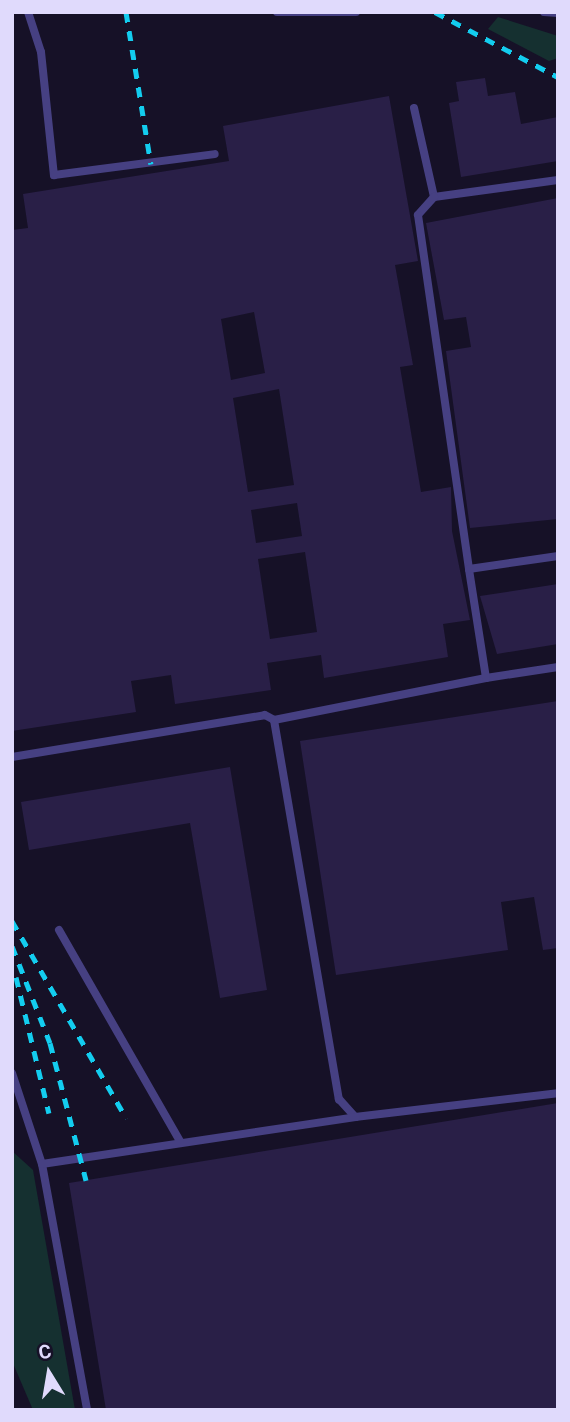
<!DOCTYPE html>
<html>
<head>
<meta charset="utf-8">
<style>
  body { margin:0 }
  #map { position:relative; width:570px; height:1422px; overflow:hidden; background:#161127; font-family:Roboto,sans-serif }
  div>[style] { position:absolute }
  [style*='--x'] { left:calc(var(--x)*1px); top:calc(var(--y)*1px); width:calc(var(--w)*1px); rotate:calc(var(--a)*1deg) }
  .green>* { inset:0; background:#153030 }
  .building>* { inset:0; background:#291f47 }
  .lane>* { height:8px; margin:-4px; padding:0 4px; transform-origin:4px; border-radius:4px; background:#464082 }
  .rail>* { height:5px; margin-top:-2.5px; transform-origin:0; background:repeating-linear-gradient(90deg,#13cdef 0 10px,transparent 0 19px) }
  span { translate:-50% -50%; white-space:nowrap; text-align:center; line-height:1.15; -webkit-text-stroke:5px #161127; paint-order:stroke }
  .frame { position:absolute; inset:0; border:14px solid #e0dafc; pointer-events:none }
  .north { position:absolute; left:14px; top:1338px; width:70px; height:70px; -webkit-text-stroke:5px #161127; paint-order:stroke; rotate:349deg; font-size:19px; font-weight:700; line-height:28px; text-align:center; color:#e0dafc }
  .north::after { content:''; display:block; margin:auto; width:24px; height:32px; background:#e0dafc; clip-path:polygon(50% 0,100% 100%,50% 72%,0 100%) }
</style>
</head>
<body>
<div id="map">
  <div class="green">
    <div style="clip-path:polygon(498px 17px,558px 36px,558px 58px,549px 61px,488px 29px)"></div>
    <div style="clip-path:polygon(12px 1151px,33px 1170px,75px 1410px,33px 1410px,12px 1361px)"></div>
  </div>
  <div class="building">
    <div style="clip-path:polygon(485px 78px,488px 96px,515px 92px,521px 124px,558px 117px,558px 161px,461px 177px,449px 103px,459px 101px,456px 82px)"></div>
    <div style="clip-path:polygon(evenodd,389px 96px,418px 261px,395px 265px,413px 365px,400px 367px,421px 492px,451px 487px,452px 531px,470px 620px,443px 624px,448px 657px,324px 678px,321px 655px,267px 663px,271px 690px,175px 704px,171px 675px,131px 681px,136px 712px,12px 731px,12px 230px,28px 228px,23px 194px,229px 161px,223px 126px,389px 96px,254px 312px,265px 373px,231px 380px,221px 319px,254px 312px,389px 96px,279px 389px,294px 485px,248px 492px,233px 398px,279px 389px,389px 96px,297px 503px,302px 536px,256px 543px,251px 510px,297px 503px,389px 96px,305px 552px,317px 632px,270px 639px,258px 559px,305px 552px)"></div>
    <div style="clip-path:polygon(558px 198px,558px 519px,470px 528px,446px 351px,471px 347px,466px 317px,444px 320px,426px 223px)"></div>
    <div style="clip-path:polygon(558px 584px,558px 644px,497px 654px,480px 596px)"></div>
    <div style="clip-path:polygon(558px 701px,558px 948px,543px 950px,534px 897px,501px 902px,508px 950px,336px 975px,300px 741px)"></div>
    <div style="clip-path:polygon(230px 767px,267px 990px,220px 998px,190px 823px,29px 850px,21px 802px)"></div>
    <div style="clip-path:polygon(558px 1103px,558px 1410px,106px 1410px,69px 1183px)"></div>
  </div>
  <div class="lane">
    <div style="--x:28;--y:12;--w:42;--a:72"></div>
    <div style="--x:41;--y:52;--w:124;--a:84"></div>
    <div style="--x:54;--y:175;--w:162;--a:-7.4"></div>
    <div style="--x:277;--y:12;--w:79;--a:0"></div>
    <div style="--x:544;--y:12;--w:14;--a:4"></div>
    <div style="--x:414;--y:108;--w:91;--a:77.3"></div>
    <div style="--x:434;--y:197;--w:125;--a:-7.8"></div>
    <div style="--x:434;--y:197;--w:24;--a:132"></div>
    <div style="--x:418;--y:215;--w:358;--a:81.8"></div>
    <div style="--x:486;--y:678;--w:73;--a:-8.7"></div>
    <div style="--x:274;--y:720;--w:216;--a:-11.2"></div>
    <div style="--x:486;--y:678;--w:110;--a:-98.9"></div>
    <div style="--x:469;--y:569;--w:90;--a:-8.3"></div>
    <div style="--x:12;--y:757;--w:256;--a:-9.4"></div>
    <div style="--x:265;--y:715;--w:10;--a:29"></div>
    <div style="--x:274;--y:720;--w:385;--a:80.3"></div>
    <div style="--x:339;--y:1099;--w:24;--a:48"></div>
    <div style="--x:355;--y:1117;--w:204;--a:-6.7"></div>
    <div style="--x:59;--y:930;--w:245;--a:60.2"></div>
    <div style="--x:12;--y:1073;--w:96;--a:71.8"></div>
    <div style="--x:42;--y:1164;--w:250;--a:79.6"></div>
    <div style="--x:42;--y:1164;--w:317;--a:-8.5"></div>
  </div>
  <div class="rail">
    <div style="--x:126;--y:12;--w:154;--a:80.7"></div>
    <div style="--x:435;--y:12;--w:139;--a:27.9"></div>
    <div style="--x:12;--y:921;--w:228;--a:59.9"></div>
    <div style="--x:12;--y:946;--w:104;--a:68.6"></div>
    <div style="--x:50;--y:1043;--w:142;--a:75.3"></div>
    <div style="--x:16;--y:977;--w:140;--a:76.4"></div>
  </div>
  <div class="frame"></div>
  <div class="north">С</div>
</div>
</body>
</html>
